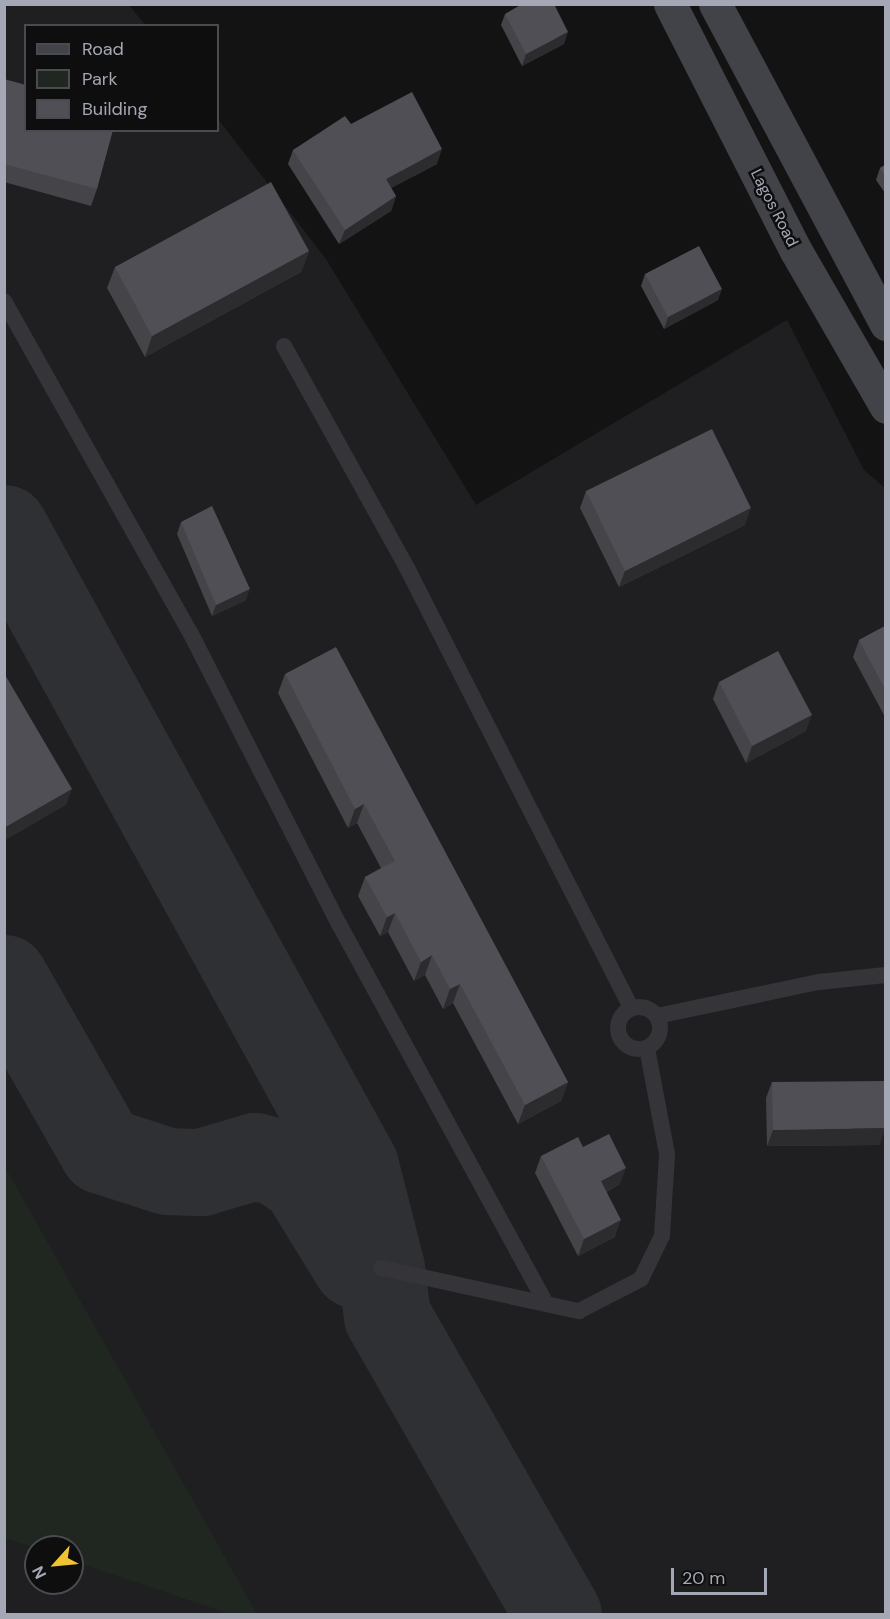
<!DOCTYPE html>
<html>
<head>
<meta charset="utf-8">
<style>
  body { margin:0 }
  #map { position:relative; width:890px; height:1619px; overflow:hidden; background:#131314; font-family:"DM Sans",sans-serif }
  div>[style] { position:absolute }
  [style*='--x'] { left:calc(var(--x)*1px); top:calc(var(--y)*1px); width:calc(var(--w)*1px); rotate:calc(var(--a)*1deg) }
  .built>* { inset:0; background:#1f1f21 }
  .green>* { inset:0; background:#1f2720 }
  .taxiway>* { height:87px; margin:-43.5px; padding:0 43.5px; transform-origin:43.5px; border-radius:43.5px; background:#2f3033 }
  .lane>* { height:16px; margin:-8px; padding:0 8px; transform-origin:8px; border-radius:8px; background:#343439 }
  .lane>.ring { margin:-8px; padding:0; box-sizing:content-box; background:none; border:16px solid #343439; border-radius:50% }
  .secondary>* { height:33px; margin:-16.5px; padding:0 16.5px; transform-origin:16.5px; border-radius:16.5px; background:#424349 }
  .wall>* { inset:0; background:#444449 }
  .shaded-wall>* { inset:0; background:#2c2c2f }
  .building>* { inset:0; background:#4f4f55 }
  span { translate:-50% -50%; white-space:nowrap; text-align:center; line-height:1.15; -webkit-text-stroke:5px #0e0e0f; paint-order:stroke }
  .street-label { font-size:16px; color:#a4a7b4 }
  .frame { position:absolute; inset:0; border:6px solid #a4a7b4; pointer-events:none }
  .legend { position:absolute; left:24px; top:24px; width:195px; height:108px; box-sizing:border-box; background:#0e0e0f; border:2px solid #4a4b51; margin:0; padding:8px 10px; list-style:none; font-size:18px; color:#a4a7b4 }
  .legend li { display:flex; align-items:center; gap:12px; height:30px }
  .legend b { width:30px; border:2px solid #4a4b51 }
  .north { position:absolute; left:24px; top:1535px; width:60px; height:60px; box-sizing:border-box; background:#0e0e0f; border:2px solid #4a4b51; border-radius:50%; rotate:243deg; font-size:16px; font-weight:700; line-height:24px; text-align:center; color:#a4a7b4 }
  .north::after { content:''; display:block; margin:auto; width:21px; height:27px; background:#efc430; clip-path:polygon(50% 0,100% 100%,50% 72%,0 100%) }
  .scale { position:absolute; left:671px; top:1568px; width:96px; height:27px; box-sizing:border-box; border:3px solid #a4a7b4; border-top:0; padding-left:8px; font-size:18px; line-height:21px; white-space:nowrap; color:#a4a7b4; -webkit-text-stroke:4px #0e0e0f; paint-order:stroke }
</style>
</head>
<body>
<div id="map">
  <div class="built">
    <div style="clip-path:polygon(evenodd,5px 5px,129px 5px,145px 25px,26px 26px,26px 130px,218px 130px,218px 119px,326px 259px,476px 505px,787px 320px,864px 470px,885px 488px,885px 1614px,5px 1614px,5px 5px,36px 1547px,72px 1547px,72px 1583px,36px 1583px,36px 1547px)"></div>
  </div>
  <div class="green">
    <div style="clip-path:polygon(4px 1167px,5px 1167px,257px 1614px,230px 1614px,72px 1561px,72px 1547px,36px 1548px,5px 1538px)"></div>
  </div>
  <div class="taxiway">
    <div style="--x:4;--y:528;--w:728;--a:61.18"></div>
    <div style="--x:355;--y:1166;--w:105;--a:75.7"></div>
    <div style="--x:381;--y:1268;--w:48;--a:82.9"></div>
    <div style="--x:387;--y:1316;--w:344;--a:60.2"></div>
    <div style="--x:4;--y:978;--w:198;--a:60.3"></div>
    <div style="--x:102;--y:1150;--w:68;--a:17.9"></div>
    <div style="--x:167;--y:1171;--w:34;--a:2"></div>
    <div style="--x:201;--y:1172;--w:56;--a:-16.5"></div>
    <div style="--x:255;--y:1156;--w:25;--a:16"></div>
    <div style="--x:279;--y:1163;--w:29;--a:34"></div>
    <div style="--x:303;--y:1179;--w:100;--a:58.5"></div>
  </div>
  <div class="lane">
    <div style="--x:4;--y:301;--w:382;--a:60.7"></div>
    <div style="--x:191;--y:634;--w:326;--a:63"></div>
    <div style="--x:339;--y:924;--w:433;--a:61.4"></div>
    <div style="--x:284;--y:346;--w:254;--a:61"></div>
    <div style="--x:407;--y:568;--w:494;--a:63"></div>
    <div class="ring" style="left:618px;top:1007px;width:26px;height:26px"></div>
    <div style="--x:657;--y:1016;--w:166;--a:-11.9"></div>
    <div style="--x:819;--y:982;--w:67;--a:-6"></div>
    <div style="--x:381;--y:1268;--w:203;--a:12.3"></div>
    <div style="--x:579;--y:1311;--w:70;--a:-27.3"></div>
    <div style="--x:641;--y:1279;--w:48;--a:-64"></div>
    <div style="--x:662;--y:1236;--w:82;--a:-86.5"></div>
    <div style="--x:667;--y:1154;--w:108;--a:-100.7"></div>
  </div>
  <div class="secondary">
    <div style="--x:670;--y:4;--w:277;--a:63"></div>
    <div style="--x:796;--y:251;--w:180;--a:60"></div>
    <div style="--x:715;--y:4;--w:363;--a:61.9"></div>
  </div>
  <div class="wall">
    <div style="clip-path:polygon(505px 14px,564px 44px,522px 66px,501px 25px)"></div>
    <div style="clip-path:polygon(4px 79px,97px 189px,91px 206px,4px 182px)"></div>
    <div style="clip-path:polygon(351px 124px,437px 164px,391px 188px,396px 196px,391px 211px,339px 244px,288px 164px,293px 150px)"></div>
    <div style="clip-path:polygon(885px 165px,885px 193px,876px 180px,880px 168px)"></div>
    <div style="clip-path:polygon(309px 251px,301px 272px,145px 357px,107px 288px,115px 267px)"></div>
    <div style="clip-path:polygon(645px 274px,718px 300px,664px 329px,641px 286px)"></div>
    <div style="clip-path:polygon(586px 491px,745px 525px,619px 587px,580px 508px)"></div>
    <div style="clip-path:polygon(181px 522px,246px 600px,212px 616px,177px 534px)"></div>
    <div style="clip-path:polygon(885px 626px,885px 717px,853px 657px,859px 640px)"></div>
    <div style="clip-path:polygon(285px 674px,568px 1082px,561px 1101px,518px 1124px,453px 1003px,443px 1009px,425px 975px,414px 981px,388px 932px,380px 936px,358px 896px,365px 877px,381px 868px,357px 823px,348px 828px,278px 693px)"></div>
    <div style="clip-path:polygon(719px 682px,806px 731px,746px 763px,713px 699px)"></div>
    <div style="clip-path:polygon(772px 1082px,880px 1145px,767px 1146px,766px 1098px)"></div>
    <div style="clip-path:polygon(583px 1147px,620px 1184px,606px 1192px,615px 1237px,578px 1256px,535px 1173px,541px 1156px)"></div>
  </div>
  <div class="shaded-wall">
    <div style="clip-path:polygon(568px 32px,564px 44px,522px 66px,526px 54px)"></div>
    <div style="clip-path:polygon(442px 149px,437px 164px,380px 194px,386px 179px)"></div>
    <div style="clip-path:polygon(396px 196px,391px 211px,339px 244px,345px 230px)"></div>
    <div style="clip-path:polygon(309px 251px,301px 272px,145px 357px,152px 336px)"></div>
    <div style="clip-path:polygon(722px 289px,718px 300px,664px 329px,668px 317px)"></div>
    <div style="clip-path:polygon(751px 508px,745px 525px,619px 587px,625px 571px)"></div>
    <div style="clip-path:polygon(250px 589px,246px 600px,212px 616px,216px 605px)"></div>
    <div style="clip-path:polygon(812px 715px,806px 731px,746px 763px,752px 746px)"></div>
    <div style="clip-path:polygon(72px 789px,66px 805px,4px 841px,4px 828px)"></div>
    <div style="clip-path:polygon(364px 804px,357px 823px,348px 828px,355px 809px)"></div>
    <div style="clip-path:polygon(395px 913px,388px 932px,380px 936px,387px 917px)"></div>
    <div style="clip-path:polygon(432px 955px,425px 975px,414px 981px,421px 962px)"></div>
    <div style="clip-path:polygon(460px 984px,453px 1003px,443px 1009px,450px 989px)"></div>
    <div style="clip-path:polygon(568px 1082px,561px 1101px,518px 1124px,525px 1105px)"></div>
    <div style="clip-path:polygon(885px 1128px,880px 1145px,767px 1146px,773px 1130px)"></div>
    <div style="clip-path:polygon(626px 1168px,620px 1184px,595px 1197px,601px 1181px)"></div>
    <div style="clip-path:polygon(621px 1220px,615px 1237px,578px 1256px,584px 1239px)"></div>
  </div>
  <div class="building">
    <div style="clip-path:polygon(522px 4px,554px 4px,568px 32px,526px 54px,505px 14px)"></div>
    <div style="clip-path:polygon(4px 79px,26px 85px,26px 130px,113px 130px,97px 189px,4px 164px)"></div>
    <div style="clip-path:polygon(412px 92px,442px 149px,386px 179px,396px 196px,345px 230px,293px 150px,345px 116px,351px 124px)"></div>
    <div style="clip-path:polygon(885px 165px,885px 176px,880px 168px)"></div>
    <div style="clip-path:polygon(271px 182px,309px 251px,152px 336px,115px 267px)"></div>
    <div style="clip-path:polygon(699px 246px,722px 289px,668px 317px,645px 274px)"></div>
    <div style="clip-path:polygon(712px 429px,751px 508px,625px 571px,586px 491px)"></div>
    <div style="clip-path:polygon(212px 506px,250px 589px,216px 605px,181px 522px)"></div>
    <div style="clip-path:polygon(885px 626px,885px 689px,859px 640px)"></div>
    <div style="clip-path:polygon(336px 647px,568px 1082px,525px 1105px,460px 984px,450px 989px,432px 955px,421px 962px,395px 913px,387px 917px,365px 877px,395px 861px,364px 804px,355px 809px,285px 674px)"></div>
    <div style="clip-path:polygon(778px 651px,812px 715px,752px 746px,719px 682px)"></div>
    <div style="clip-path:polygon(4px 673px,72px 789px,4px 828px)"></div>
    <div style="clip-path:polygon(885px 1081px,885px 1128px,773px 1130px,772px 1082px)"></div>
    <div style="clip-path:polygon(609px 1134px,626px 1168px,601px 1181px,621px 1220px,584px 1239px,541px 1156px,578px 1137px,583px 1147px)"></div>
  </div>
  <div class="street-label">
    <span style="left:774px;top:208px;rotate:63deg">Lagos Road</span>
  </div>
  <div class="frame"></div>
  <ul class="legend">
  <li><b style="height:8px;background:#424349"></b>Road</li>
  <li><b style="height:16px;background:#1f2720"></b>Park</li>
  <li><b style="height:16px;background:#4f4f55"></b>Building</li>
  </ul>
  <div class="north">N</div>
  <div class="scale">20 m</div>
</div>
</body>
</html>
